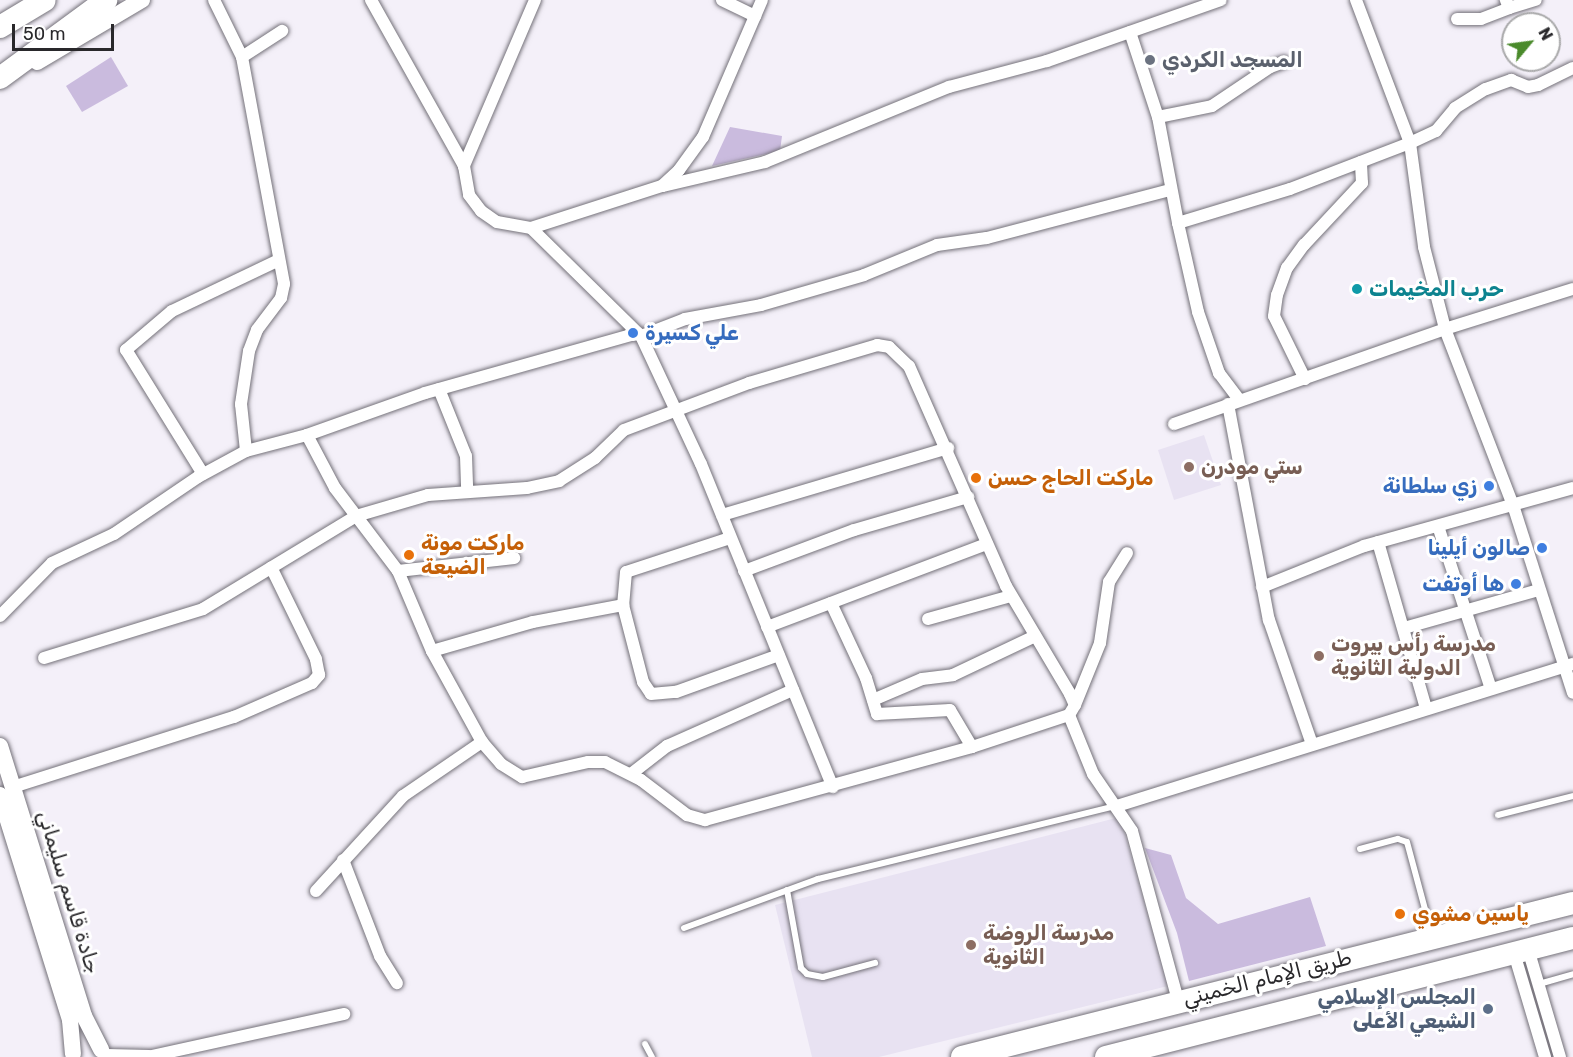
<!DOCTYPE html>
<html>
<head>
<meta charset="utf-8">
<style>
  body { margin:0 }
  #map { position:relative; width:1573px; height:1057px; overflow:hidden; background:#f4f0f9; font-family:Rubik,Vazirmatn,sans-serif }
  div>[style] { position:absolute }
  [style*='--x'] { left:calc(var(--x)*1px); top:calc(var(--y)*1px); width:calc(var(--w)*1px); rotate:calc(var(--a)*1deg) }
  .built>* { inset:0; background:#e8e2f2 }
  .green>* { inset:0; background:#cabbde }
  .roads { filter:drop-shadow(0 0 2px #747179) drop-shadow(0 0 2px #747179) }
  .lane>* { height:6px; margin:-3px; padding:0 3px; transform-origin:3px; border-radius:3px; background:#fff }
  .street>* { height:12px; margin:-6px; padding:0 6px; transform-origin:6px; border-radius:6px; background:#fff }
  .secondary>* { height:16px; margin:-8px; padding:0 8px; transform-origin:8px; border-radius:8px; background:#fff }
  .highway>* { height:22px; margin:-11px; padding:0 11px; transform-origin:11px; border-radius:11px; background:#fff }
  .dots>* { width:16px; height:16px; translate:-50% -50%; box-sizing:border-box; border:3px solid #fff; border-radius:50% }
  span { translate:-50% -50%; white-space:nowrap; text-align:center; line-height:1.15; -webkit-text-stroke:6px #fff; paint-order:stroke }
  .worship-label { font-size:21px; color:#5b616d; font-weight:700 }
  .left { translate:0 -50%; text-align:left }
  .culture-label { font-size:21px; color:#0d838f; font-weight:700 }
  .shop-label { font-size:21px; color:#366cbe; font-weight:700 }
  .right { translate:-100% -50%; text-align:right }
  .education-label { font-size:21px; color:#785e54; font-weight:700 }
  .food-label { font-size:21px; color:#c56008; font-weight:700 }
  .street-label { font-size:21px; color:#29282b }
  .service-label { font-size:21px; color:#4e5e75; font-weight:700 }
  .north { position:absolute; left:1501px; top:12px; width:60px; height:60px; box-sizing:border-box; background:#fff; border:2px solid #a9a9aa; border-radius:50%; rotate:61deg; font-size:16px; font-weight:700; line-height:24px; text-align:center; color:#29282b }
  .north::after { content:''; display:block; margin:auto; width:21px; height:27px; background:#4a8a2b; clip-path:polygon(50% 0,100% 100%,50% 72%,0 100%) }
  .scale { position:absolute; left:12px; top:24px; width:102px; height:27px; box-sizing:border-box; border:3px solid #29282b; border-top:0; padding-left:8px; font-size:18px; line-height:21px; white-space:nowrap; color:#29282b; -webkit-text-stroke:4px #fff; paint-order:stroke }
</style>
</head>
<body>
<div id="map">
  <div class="built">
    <div style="clip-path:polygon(1204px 435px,1221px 485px,1174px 500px,1158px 450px)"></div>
    <div style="clip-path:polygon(1120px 817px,1168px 986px,879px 1057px,812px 1057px,775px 905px)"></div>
  </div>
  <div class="green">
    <div style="clip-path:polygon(111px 57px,128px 86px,82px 112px,66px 86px)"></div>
    <div style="clip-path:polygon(730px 127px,782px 136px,780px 151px,712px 166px)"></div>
    <div style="clip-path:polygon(1145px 848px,1171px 855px,1186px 898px,1218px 924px,1310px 897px,1326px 946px,1189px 981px,1177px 933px)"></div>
  </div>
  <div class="roads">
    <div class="lane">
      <div style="--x:1498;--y:815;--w:77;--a:-14.2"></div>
      <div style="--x:1360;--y:849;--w:39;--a:-15"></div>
      <div style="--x:1398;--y:839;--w:9;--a:18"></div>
      <div style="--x:1407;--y:842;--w:96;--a:75"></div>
      <div style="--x:787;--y:890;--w:79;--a:79.8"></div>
      <div style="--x:801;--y:968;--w:8;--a:45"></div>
      <div style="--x:807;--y:974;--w:16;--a:11"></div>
      <div style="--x:823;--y:977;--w:54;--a:-15.1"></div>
      <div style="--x:684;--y:928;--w:143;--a:-20.1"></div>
      <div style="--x:818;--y:879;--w:307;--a:-13.8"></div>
      <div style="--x:1539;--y:984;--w:35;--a:-16"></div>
      <div style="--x:645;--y:1044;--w:15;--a:62"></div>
    </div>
    <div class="street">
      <div style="--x:214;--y:0;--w:64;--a:63.8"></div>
      <div style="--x:242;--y:57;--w:231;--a:79.5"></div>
      <div style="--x:284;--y:284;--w:14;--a:102"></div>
      <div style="--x:281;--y:298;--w:40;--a:127"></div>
      <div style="--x:257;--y:330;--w:22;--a:111"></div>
      <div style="--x:249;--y:351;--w:54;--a:98.6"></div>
      <div style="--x:241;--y:404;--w:47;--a:83.9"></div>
      <div style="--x:371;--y:0;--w:190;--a:60.7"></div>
      <div style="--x:535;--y:0;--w:181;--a:113.2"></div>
      <div style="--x:464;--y:166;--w:29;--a:80"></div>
      <div style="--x:469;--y:195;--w:20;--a:53"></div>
      <div style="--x:481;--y:211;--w:19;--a:35"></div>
      <div style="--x:497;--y:222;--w:35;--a:10"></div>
      <div style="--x:531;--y:228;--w:138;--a:-17.8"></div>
      <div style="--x:662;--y:186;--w:23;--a:-43"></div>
      <div style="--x:679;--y:170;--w:41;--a:-54"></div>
      <div style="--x:703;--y:137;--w:149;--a:-66.7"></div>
      <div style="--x:722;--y:0;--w:37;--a:26"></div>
      <div style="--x:1356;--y:0;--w:153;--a:69.3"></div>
      <div style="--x:1410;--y:143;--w:105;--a:82.3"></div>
      <div style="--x:1424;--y:247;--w:85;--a:75.6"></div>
      <div style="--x:1445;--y:329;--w:189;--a:68.9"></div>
      <div style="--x:1513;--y:505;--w:197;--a:72.3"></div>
      <div style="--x:1509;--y:8;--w:28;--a:-17"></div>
      <div style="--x:1457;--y:19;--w:24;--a:0"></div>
      <div style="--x:1481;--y:19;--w:30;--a:-21"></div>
      <div style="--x:1509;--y:8;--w:9;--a:-111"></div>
      <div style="--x:1130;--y:32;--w:89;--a:71.8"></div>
      <div style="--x:1158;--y:117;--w:108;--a:79.3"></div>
      <div style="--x:1178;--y:223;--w:117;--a:-16.9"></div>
      <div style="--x:1290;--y:189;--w:129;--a:-21"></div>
      <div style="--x:1410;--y:143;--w:29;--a:-25"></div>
      <div style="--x:1436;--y:131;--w:30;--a:-50"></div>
      <div style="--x:1455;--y:108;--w:36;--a:-32"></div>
      <div style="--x:1486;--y:89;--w:27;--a:-20"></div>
      <div style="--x:1511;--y:80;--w:18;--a:22"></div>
      <div style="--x:1528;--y:87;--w:10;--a:-11"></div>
      <div style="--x:1538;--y:85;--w:39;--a:-26"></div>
      <div style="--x:242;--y:57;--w:48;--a:-33"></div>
      <div style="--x:1158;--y:117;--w:55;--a:-11.5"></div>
      <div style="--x:1212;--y:106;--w:70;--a:-33.9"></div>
      <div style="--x:1270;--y:67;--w:15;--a:-20"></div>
      <div style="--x:663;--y:186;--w:105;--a:-13.2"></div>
      <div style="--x:765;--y:162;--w:199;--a:-22.2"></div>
      <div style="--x:949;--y:87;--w:101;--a:-14.9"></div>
      <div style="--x:1047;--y:61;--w:184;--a:-19.3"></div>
      <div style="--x:1178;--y:223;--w:91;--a:77.3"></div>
      <div style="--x:1198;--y:312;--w:65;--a:71"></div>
      <div style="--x:1219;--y:373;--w:34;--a:53"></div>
      <div style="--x:531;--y:228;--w:154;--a:44.5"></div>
      <div style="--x:641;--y:336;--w:141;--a:64.9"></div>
      <div style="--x:701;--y:464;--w:349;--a:67.8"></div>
      <div style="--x:641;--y:336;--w:47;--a:-21.1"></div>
      <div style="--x:685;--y:319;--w:77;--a:-10.4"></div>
      <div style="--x:761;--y:305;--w:107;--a:-16.2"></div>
      <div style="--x:864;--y:275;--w:79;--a:-22.3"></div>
      <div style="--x:937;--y:245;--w:50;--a:-8"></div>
      <div style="--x:987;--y:238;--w:189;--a:-14.7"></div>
      <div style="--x:1305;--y:379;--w:70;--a:-116.2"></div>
      <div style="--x:1274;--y:316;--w:21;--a:-82"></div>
      <div style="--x:1277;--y:295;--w:29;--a:-70"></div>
      <div style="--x:1287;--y:268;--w:29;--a:-54"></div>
      <div style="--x:1304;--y:245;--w:85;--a:-46.9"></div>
      <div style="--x:1362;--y:183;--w:21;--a:-93"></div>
      <div style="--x:439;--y:389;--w:72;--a:68.1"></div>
      <div style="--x:466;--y:456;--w:36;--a:88"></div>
      <div style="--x:1228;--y:404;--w:220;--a:79.3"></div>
      <div style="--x:1269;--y:620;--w:131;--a:70.9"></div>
      <div style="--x:1174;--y:424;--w:287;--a:-19.3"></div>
      <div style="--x:1445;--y:329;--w:134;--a:-17.4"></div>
      <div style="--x:307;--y:435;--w:60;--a:62.2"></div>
      <div style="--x:335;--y:488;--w:104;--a:52.8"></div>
      <div style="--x:398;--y:571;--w:87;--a:67"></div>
      <div style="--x:432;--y:651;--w:104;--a:61.2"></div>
      <div style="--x:482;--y:742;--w:29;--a:49"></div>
      <div style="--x:501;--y:764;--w:25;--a:32"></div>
      <div style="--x:522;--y:777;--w:68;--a:-12.8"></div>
      <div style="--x:588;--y:762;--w:17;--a:0"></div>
      <div style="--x:605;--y:762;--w:40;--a:26.6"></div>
      <div style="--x:641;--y:780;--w:58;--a:37.3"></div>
      <div style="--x:687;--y:815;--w:19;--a:16"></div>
      <div style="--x:705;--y:820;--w:277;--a:-15.3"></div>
      <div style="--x:972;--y:747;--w:102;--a:-18.3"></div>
      <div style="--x:203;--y:474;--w:146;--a:-121.8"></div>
      <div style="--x:126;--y:350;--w:60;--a:-40.3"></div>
      <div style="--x:172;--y:311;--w:116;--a:-25.5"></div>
      <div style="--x:722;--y:515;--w:236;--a:-16.5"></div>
      <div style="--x:1438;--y:526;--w:171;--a:72"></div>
      <div style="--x:730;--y:538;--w:109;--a:161.9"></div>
      <div style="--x:626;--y:572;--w:33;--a:95"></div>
      <div style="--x:623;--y:605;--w:80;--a:75.4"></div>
      <div style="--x:643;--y:682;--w:14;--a:56"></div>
      <div style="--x:651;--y:694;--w:25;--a:-5"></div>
      <div style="--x:676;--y:692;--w:109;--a:-19.8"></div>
      <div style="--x:1378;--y:542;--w:173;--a:73.9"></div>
      <div style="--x:398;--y:571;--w:117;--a:-6.4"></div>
      <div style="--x:744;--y:571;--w:117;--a:-20.4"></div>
      <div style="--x:854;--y:530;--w:119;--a:-16.1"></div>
      <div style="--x:1262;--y:587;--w:110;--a:-21.9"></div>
      <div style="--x:1364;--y:546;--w:217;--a:-15.5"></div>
      <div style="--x:831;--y:603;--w:83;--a:65"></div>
      <div style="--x:866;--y:678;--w:38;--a:73"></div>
      <div style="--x:877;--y:714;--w:73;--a:-3.1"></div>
      <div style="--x:950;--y:710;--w:43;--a:59.3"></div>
      <div style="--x:0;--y:616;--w:74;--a:-45.5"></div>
      <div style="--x:52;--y:563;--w:68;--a:-25.1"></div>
      <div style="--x:114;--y:534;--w:102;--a:-34.2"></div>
      <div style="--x:198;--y:477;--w:55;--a:-28.4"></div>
      <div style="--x:246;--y:451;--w:63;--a:-14.7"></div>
      <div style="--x:307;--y:435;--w:125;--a:-19.6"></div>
      <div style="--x:425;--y:393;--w:221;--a:-15.7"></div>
      <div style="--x:928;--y:619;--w:86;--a:-15.5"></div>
      <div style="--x:767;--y:627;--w:235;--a:-20.7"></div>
      <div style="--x:1404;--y:628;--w:139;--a:-15.8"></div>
      <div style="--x:432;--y:651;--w:105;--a:-16"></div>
      <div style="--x:533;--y:622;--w:92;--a:-10.7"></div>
      <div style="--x:44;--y:658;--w:166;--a:-17.1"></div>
      <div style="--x:203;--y:609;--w:179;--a:-31.3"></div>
      <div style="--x:356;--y:516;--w:75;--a:-16.3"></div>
      <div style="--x:428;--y:495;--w:99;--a:-4"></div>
      <div style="--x:527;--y:488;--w:33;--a:-12"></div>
      <div style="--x:559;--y:481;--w:43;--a:-32.6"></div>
      <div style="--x:595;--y:458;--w:40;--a:-44"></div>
      <div style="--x:624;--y:430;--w:134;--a:-20.6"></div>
      <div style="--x:749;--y:383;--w:134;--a:-16.5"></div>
      <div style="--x:877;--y:345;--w:12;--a:9"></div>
      <div style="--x:889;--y:347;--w:28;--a:44"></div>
      <div style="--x:909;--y:366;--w:240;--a:66.2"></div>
      <div style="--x:1006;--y:586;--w:126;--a:59.3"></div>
      <div style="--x:1070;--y:694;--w:12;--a:66"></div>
      <div style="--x:1075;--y:705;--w:12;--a:121"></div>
      <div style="--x:1069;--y:715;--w:64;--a:67.9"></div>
      <div style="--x:1093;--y:774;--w:69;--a:55.6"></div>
      <div style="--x:1132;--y:831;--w:175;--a:74.8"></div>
      <div style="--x:873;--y:700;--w:53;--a:-23.2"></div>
      <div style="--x:922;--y:679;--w:31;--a:-7"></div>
      <div style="--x:953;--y:675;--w:91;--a:-25.4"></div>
      <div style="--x:1075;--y:705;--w:67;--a:-68"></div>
      <div style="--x:1100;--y:643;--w:62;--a:-81.6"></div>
      <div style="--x:1109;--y:582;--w:34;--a:-58"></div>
      <div style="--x:631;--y:774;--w:46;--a:-37.9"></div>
      <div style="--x:667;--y:746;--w:138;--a:-24"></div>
      <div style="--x:13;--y:787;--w:232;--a:-17.6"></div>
      <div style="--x:234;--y:717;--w:85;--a:-23.6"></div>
      <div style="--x:312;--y:683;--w:11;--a:-49"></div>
      <div style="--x:319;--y:675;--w:16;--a:-101"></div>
      <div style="--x:316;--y:659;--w:102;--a:-116.1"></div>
      <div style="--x:1117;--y:806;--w:478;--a:-17.3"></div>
      <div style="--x:343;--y:860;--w:103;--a:68.9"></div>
      <div style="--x:380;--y:956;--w:32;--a:58"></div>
      <div style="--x:316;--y:891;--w:129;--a:-47.5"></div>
      <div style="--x:403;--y:796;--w:96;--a:-34.4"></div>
      <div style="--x:1528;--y:949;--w:113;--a:73.5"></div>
      <div style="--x:1514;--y:953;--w:109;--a:73.4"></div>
      <div style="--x:107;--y:1055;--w:42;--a:1.4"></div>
      <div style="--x:147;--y:1057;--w:202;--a:-12.3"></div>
    </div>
    <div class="secondary">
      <div style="--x:37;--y:62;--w:122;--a:-30.6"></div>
      <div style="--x:0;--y:746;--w:283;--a:72.7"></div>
      <div style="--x:84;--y:1016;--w:38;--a:63"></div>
      <div style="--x:0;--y:795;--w:236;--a:72.7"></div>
      <div style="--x:70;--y:1020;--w:34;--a:85"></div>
    </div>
    <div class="highway">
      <div style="--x:0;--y:27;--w:52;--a:-31"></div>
      <div style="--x:0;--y:78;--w:132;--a:-36.3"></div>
      <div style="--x:962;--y:1057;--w:630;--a:-14.15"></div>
      <div style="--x:1106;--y:1057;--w:482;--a:-14.3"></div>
    </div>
  </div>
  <div class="dots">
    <div style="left:1150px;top:60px;background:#6b7280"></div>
    <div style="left:1357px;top:289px;background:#0f9aa8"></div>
    <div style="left:633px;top:333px;background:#3f7fe0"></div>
    <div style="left:1189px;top:467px;background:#8d6e63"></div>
    <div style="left:976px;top:478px;background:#e8710a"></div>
    <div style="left:1489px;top:486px;background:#3f7fe0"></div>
    <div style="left:1542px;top:548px;background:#3f7fe0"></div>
    <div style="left:409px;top:555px;background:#e8710a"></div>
    <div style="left:1516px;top:584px;background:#3f7fe0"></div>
    <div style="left:1319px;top:656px;background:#8d6e63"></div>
    <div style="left:1400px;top:914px;background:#e8710a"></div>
    <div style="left:971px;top:945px;background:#8d6e63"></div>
    <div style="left:1488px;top:1009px;background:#5c6f8a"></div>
  </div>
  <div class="worship-label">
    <span class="left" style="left:1162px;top:60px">المسجد الكردي</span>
  </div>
  <div class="culture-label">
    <span class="left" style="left:1369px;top:289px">حرب المخيمات</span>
  </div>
  <div class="shop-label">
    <span class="left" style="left:645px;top:333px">علي كسيرة</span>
    <span class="right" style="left:1477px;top:486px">زي سلطانة</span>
    <span class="right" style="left:1530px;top:548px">صالون أيلينا</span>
    <span class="right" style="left:1504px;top:584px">ها أوتفت</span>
  </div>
  <div class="education-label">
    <span class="left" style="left:1201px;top:467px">ستي مودرن</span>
    <span class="left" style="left:1331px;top:656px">مدرسة رأس بيروت<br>الدولية الثانوية</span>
    <span class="left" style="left:983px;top:945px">مدرسة الروضة<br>الثانوية</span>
  </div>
  <div class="food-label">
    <span class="left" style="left:988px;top:478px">ماركت الحاج حسن</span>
    <span class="left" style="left:421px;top:555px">ماركت مونة<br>الضيعة</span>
    <span class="left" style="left:1412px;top:914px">ياسين مشوي</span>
  </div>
  <div class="street-label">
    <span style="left:69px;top:892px;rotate:73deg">جادة قاسم سليماني</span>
    <span style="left:1267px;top:978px;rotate:-14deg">طريق الإمام الخميني</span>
  </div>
  <div class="service-label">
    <span class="right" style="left:1476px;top:1009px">المجلس الإسلامي<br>الشيعي الأعلى</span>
  </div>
  <div class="north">N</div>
  <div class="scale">50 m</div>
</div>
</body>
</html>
